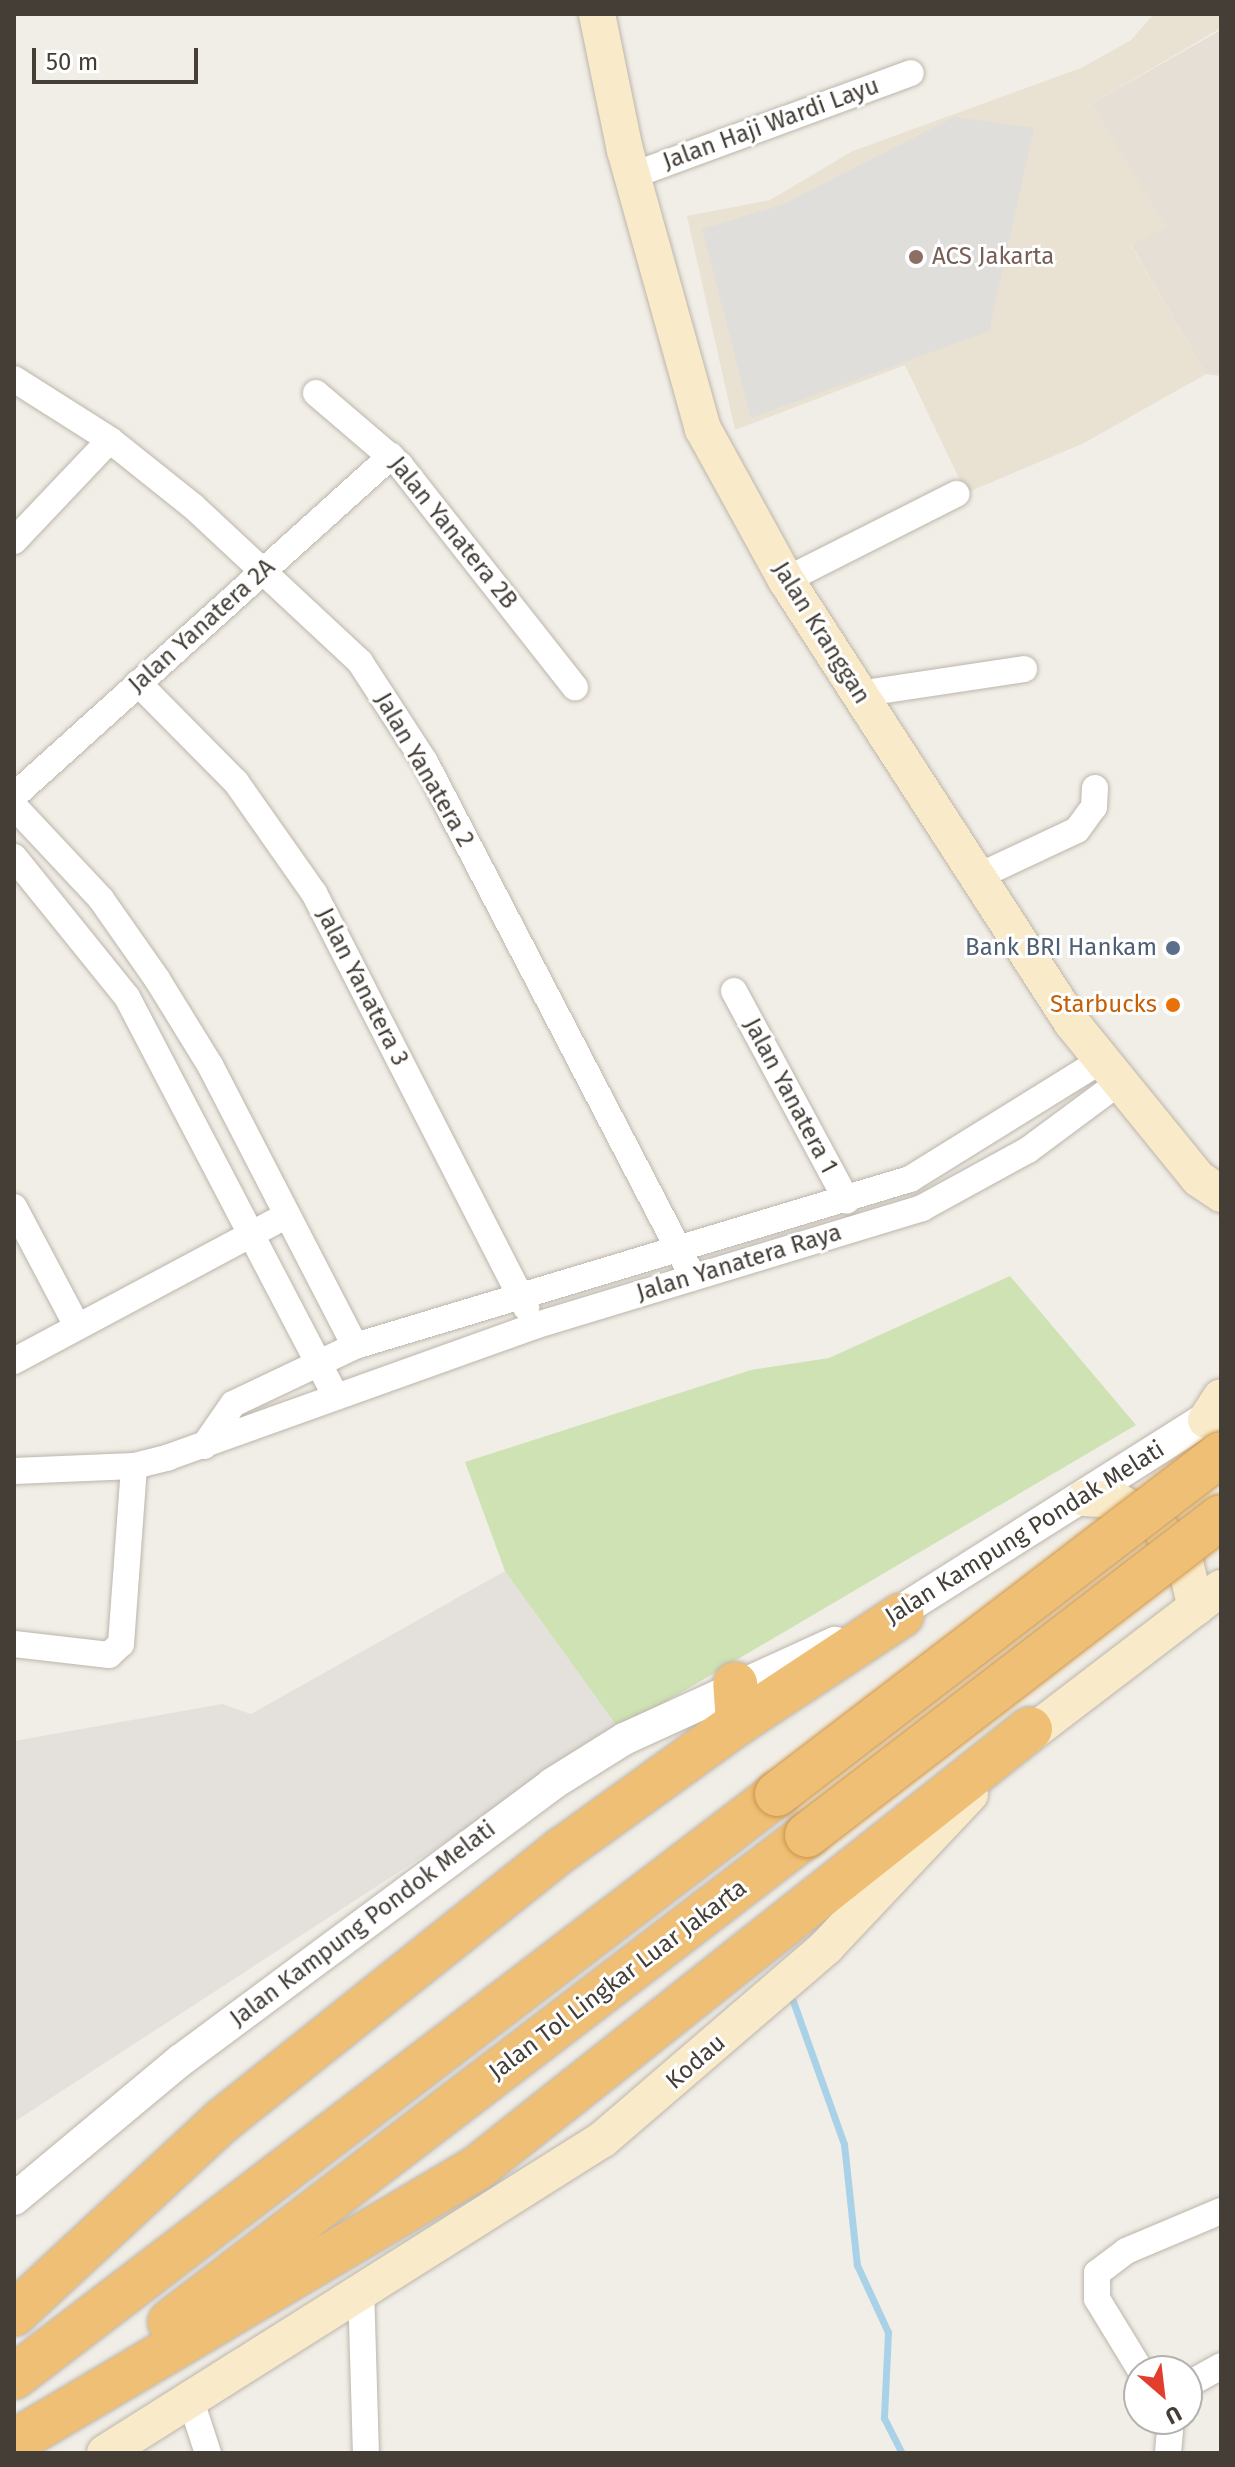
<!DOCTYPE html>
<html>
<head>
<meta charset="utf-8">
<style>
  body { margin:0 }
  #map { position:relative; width:1235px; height:2467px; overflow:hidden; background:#f1eee7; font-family:"Fira Sans",sans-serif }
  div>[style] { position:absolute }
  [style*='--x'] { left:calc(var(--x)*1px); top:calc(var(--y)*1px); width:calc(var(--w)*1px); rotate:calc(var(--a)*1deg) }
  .residential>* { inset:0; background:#e5dfd6 }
  .industrial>* { inset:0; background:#e4e0dc }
  .education>* { inset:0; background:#e9e1d2 }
  .green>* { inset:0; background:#cfe2b4 }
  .parking>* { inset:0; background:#e0dedb }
  .stream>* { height:7px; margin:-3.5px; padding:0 3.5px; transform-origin:3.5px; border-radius:3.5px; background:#a9d2e8 }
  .roads { filter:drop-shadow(0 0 2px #bcb5ab) drop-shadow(0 0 2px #bcb5ab) }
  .minor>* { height:26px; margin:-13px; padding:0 13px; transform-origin:13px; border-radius:13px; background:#fff }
  .tertiary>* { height:32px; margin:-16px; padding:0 16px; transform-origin:16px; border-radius:16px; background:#fff }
  .secondary>* { height:36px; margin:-18px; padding:0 18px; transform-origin:18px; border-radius:18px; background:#f9ebca }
  .motorway>* { height:44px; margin:-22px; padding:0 22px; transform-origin:22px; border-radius:22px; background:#eebf75 }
  .bridges { filter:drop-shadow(0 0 2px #cc9446) drop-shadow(0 0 2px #cc9446) }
  .motorway-bridge>* { height:44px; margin:-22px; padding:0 22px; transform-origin:22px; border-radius:22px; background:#eebf75 }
  .dots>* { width:22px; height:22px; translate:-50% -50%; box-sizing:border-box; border:4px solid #fff; border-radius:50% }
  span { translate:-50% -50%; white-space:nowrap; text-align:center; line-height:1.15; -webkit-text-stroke:6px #fff; paint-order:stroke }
  .street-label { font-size:24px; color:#443e37 }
  .education-label { font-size:24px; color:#785e54 }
  .left { translate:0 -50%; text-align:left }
  .service-label { font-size:24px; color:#4e5e75 }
  .right { translate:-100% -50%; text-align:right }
  .food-label { font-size:24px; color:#c56008 }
  .frame { position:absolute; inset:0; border:16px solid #443e37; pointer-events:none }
  .north { position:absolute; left:1123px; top:2355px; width:80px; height:80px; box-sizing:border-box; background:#fff; border:2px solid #b4b2af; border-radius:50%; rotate:152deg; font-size:22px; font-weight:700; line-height:32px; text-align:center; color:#443e37 }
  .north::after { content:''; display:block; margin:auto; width:28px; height:36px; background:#e33e2d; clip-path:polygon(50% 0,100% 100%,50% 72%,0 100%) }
  .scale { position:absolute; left:32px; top:48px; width:166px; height:36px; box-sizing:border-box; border:4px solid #443e37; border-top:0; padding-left:10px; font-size:24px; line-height:28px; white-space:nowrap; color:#443e37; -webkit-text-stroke:6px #fff; paint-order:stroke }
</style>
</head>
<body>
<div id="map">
  <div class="residential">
    <div style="clip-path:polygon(1221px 30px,1221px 376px,1206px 374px,1131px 245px,1165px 227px,1091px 104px)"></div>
  </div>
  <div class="industrial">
    <div style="clip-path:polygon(505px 1571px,619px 1729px,14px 2122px,14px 1741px,222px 1704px,251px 1714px)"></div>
  </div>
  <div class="education">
    <div style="clip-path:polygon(1154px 14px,1221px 14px,1221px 28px,1091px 104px,1166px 227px,1131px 246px,1206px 374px,1084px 443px,966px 493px,905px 365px,735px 430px,687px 216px,770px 200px,853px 151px,1081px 68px,1130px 41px)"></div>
  </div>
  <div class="green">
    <div style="clip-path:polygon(1010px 1276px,1136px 1425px,619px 1729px,505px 1571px,465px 1462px,751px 1370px,829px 1358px)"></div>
  </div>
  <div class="parking">
    <div style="clip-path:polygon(954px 117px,1034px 128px,989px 331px,751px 418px,702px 229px,784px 204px)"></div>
  </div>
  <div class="stream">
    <div style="--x:793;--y:2001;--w:152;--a:70.4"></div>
    <div style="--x:844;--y:2144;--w:122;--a:83.9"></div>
    <div style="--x:857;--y:2265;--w:74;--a:65.2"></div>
    <div style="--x:888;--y:2332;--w:86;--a:92.7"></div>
    <div style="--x:884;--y:2418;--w:39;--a:63"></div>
  </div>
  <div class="roads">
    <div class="minor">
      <div style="--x:631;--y:176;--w:298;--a:-20.2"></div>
      <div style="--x:14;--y:379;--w:114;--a:32.4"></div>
      <div style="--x:110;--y:440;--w:107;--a:38.6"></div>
      <div style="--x:194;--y:507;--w:227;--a:43"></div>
      <div style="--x:360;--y:662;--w:119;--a:57"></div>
      <div style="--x:425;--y:762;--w:581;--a:62.51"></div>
      <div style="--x:316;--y:393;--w:111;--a:40.6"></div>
      <div style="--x:400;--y:465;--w:283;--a:51.8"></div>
      <div style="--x:14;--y:541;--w:139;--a:-46.5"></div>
      <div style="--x:786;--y:580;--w:191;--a:-26.8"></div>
      <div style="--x:138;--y:683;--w:139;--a:45.3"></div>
      <div style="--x:236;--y:782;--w:136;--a:54.9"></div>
      <div style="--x:314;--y:893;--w:466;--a:62.9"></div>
      <div style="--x:859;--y:694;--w:167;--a:-8.6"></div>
      <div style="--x:14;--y:796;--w:508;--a:-42.05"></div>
      <div style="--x:14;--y:806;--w:127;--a:46.9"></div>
      <div style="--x:101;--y:899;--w:98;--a:55"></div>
      <div style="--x:157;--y:979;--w:101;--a:58.4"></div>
      <div style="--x:210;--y:1065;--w:316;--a:62.7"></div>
      <div style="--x:14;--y:857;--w:180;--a:51.1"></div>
      <div style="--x:127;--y:997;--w:450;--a:62.4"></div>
      <div style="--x:977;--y:877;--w:110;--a:-25.2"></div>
      <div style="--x:1077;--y:830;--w:29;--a:-54"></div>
      <div style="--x:1094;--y:807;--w:19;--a:-87"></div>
      <div style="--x:734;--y:991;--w:238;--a:61.7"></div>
      <div style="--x:14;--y:1207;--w:132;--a:62.1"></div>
      <div style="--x:14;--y:1361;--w:307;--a:-28.1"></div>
      <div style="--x:204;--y:1446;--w:51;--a:-55.4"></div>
      <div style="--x:233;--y:1404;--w:135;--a:-25.4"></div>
      <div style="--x:355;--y:1346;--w:580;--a:-16.75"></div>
      <div style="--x:910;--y:1179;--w:222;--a:-31.8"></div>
      <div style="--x:14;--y:1471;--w:120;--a:-2.4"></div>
      <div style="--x:134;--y:1466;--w:36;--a:-14"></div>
      <div style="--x:169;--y:1457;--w:388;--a:-19.7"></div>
      <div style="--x:534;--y:1326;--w:406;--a:-16.9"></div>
      <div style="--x:922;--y:1208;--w:121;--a:-28.7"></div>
      <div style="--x:1028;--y:1150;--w:111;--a:-36.6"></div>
      <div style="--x:14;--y:1644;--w:96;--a:6.6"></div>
      <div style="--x:109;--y:1655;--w:16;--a:-43"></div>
      <div style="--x:121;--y:1644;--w:178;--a:-85.8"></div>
      <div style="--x:361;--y:2287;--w:166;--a:88.3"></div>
      <div style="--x:1141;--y:2371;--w:84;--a:-121.4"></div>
      <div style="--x:1097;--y:2299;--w:26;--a:-90"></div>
      <div style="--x:1097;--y:2273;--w:36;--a:-37"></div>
      <div style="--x:1126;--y:2251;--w:103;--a:-22.8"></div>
      <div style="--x:1187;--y:2385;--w:39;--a:-29"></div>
      <div style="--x:189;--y:2395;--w:61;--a:71.9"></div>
      <div style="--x:1168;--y:2453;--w:34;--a:-85"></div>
    </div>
    <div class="tertiary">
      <div style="--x:882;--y:1623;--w:401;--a:-32.3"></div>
      <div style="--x:14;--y:2199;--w:217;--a:-39.8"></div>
      <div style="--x:181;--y:2060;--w:462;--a:-36.6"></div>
      <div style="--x:552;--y:1784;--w:85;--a:-32"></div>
      <div style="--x:624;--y:1739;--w:232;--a:-24.5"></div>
    </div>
    <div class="secondary">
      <div style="--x:597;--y:14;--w:139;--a:78.4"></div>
      <div style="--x:625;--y:150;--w:290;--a:74.4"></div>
      <div style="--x:703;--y:429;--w:172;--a:61.2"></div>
      <div style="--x:786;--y:580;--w:527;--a:57.15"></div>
      <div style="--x:1072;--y:1023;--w:201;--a:50.9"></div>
      <div style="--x:1199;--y:1179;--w:27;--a:34"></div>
      <div style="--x:1206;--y:1420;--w:27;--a:-57"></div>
      <div style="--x:1084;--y:1498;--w:32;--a:4"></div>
      <div style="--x:1116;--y:1500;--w:48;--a:30.3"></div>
      <div style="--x:1157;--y:1524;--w:47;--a:53.6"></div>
      <div style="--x:1185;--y:1562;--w:47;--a:76.6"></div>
      <div style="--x:1013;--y:1747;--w:262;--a:-37.4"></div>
      <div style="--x:105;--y:2453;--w:589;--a:-32.23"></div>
      <div style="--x:603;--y:2139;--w:294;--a:-40.7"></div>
      <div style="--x:826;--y:1947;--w:210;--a:-46.7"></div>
    </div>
    <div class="motorway">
      <div style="--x:738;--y:1723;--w:196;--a:-33.4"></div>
      <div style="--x:14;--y:2314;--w:285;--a:-42.9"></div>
      <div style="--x:223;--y:2120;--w:435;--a:-38.6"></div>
      <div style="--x:563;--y:1849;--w:216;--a:-35.8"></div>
      <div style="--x:738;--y:1723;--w:39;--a:-94"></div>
      <div style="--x:170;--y:2322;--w:802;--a:-37.4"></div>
      <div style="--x:14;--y:2377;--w:960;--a:-37.38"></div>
      <div style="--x:14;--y:2442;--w:538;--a:-30.62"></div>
      <div style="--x:477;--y:2168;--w:706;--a:-38.44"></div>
    </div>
  </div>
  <div class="bridges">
    <div class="motorway-bridge">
      <div style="--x:777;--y:1794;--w:559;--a:-37.44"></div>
      <div style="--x:807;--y:1835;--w:522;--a:-37.53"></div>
    </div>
  </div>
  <div class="dots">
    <div style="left:916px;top:257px;background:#8d6e63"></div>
    <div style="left:1173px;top:948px;background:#5c6f8a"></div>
    <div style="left:1173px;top:1005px;background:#e8710a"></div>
  </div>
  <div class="street-label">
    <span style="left:771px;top:124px;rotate:-20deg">Jalan Haji Wardi Layu</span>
    <span style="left:453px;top:533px;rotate:51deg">Jalan Yanatera 2B</span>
    <span style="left:202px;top:626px;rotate:-42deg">Jalan Yanatera 2A</span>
    <span style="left:821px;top:633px;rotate:58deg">Jalan Kranggan</span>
    <span style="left:424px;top:770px;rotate:60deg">Jalan Yanatera 2</span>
    <span style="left:362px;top:987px;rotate:63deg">Jalan Yanatera 3</span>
    <span style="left:790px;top:1096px;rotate:62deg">Jalan Yanatera 1</span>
    <span style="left:739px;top:1263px;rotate:-17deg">Jalan Yanatera Raya</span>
    <span style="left:1025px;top:1533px;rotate:-32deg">Jalan Kampung Pondak Melati</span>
    <span style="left:363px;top:1924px;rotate:-37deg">Jalan Kampung Pondok Melati</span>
    <span style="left:618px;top:1980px;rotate:-37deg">Jalan Tol Lingkar Luar Jakarta</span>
    <span style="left:696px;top:2062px;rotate:-41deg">Kodau</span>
  </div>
  <div class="education-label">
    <span class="left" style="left:932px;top:257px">ACS Jakarta</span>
  </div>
  <div class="service-label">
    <span class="right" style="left:1157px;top:948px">Bank BRI Hankam</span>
  </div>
  <div class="food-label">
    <span class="right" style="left:1157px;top:1005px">Starbucks</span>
  </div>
  <div class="frame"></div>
  <div class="north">U</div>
  <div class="scale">50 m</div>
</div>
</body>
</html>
